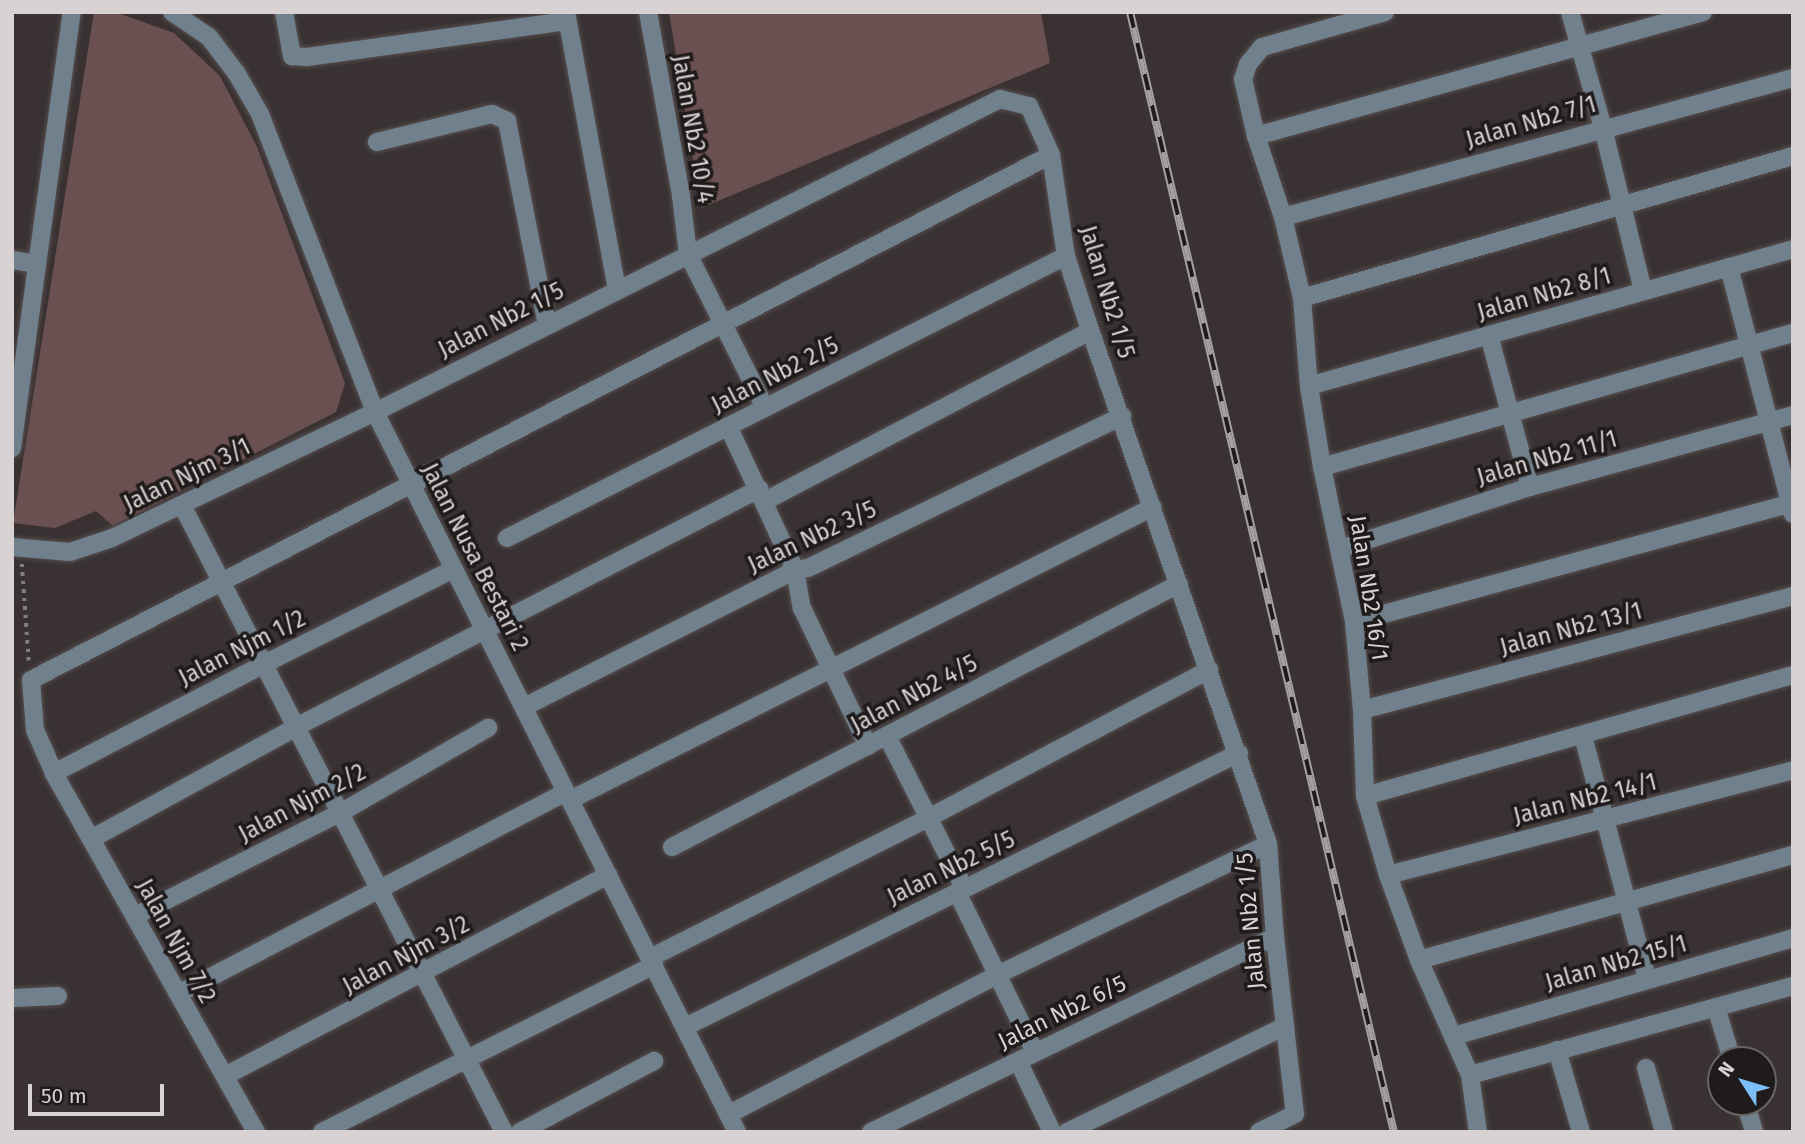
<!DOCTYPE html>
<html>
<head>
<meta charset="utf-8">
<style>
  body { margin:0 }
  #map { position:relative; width:1805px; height:1144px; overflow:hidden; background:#3a3232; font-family:"Fira Sans",sans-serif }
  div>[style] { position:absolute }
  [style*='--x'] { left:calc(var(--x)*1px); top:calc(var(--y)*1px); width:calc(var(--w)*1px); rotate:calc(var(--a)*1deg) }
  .green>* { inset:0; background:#6a5050 }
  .path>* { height:3.5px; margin-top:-1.75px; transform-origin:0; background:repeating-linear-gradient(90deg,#847d7d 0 3.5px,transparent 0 8.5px) }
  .roads { filter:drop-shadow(0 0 2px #564f4f) drop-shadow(0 0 2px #564f4f) }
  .minor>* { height:18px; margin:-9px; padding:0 9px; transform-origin:9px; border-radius:9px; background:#71808d }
  .rail>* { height:8px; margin-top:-4px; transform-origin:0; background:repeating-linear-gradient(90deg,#1f1b1b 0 16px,#a59f9f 0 32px); box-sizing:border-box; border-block:2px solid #a59f9f }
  span { translate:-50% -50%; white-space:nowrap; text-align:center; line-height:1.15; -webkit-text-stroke:7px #1f1b1b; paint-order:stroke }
  .street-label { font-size:23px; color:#d8d2d2 }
  .frame { position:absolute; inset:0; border:14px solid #d8d2d2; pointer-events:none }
  .north { position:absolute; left:1707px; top:1046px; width:70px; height:70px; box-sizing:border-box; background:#1f1b1b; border:2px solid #696464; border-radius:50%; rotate:307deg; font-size:19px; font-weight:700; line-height:28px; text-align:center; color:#d8d2d2 }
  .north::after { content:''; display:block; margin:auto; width:24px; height:32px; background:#7cbef9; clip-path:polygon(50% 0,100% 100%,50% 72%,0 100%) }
  .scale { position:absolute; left:28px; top:1084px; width:136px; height:32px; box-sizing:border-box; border:4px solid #d8d2d2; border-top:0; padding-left:9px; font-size:21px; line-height:24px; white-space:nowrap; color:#d8d2d2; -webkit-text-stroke:5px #1f1b1b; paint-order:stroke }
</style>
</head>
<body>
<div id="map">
  <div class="green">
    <div style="clip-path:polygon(94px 12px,115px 12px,174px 33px,220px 76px,257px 147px,345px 383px,336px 412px,113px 526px,96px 511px,55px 528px,13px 523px)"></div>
    <div style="clip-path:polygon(669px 12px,1041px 12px,1050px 63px,701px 208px)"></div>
  </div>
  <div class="path">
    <div style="--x:22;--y:564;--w:97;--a:85.9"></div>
  </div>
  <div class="roads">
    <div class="minor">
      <div style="--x:172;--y:12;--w:45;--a:34"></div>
      <div style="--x:209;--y:37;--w:46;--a:52.9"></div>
      <div style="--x:237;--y:74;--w:46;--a:60.1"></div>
      <div style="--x:260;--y:114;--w:319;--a:68.9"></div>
      <div style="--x:375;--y:412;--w:806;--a:63.31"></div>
      <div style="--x:284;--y:12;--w:45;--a:79.7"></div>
      <div style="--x:292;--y:56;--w:15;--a:4"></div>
      <div style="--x:307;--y:57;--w:262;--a:-7.9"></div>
      <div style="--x:566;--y:12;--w:282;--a:79.6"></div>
      <div style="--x:648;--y:12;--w:187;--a:79.8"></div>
      <div style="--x:681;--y:196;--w:58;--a:83.1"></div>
      <div style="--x:688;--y:254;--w:172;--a:63.4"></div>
      <div style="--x:1385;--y:12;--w:128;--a:164.1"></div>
      <div style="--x:1262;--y:47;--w:22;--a:129"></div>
      <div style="--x:1248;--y:64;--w:16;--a:108"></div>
      <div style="--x:1243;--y:79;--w:58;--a:77.2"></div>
      <div style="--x:1256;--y:136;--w:85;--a:71.6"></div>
      <div style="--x:1283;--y:217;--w:83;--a:76.8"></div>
      <div style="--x:1302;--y:298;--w:88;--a:85.5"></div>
      <div style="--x:1309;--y:386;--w:82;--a:80.9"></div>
      <div style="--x:1322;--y:467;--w:158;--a:78.3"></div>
      <div style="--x:1354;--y:622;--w:88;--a:84.8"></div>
      <div style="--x:1362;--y:710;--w:86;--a:88"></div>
      <div style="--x:1365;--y:796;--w:82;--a:73.8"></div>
      <div style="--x:1388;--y:875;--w:90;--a:70"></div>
      <div style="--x:1419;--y:960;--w:126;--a:66.1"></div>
      <div style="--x:1470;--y:1075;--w:58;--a:82"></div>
      <div style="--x:1570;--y:12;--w:121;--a:74.1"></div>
      <div style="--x:1603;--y:128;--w:168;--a:76.2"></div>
      <div style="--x:1256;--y:136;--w:464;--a:-15.5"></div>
      <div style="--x:377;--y:142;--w:118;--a:-13.7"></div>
      <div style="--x:492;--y:114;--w:17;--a:25"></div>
      <div style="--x:507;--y:121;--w:207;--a:78.9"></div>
      <div style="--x:1283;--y:217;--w:529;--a:-15.25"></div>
      <div style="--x:12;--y:260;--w:25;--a:9"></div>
      <div style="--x:1729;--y:267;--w:255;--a:75.5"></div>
      <div style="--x:1302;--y:298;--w:511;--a:-16.13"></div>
      <div style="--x:1489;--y:335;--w:157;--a:74.9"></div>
      <div style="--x:1309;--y:386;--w:503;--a:-15.8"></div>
      <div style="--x:728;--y:426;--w:159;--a:65"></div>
      <div style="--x:795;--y:570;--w:39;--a:80"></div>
      <div style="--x:802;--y:608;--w:153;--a:64.4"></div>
      <div style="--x:12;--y:448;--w:440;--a:-82.2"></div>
      <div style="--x:1322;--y:467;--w:490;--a:-15.9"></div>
      <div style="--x:765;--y:501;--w:367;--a:-27.6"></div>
      <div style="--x:182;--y:505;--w:705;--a:62.82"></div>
      <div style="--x:507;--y:538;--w:626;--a:-26.77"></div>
      <div style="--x:12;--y:547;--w:58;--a:4.9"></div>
      <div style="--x:70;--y:552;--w:44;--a:-18.4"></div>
      <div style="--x:112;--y:538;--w:292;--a:-25.6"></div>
      <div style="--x:375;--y:412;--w:699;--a:-26.6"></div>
      <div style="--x:1000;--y:99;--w:30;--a:14"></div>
      <div style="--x:1029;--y:106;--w:54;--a:65.8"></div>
      <div style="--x:1051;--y:155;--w:102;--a:81.6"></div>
      <div style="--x:1066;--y:256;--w:68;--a:72.1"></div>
      <div style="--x:1087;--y:321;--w:553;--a:70.91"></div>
      <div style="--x:1268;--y:844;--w:93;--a:85.7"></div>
      <div style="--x:1275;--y:937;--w:178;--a:83.6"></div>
      <div style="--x:1295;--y:1114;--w:40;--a:153.4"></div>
      <div style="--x:1340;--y:549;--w:200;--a:-18.1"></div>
      <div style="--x:1530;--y:487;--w:273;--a:-15.3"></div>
      <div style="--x:1354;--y:622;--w:455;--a:-15.2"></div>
      <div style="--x:524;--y:707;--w:304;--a:-26.8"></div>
      <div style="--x:795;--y:570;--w:13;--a:-9"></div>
      <div style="--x:808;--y:568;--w:349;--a:-25.8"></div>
      <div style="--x:1362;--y:710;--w:446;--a:-14.8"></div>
      <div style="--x:887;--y:736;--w:170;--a:63.1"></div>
      <div style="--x:1583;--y:736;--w:251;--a:75.2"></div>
      <div style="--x:54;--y:773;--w:237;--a:-27.4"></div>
      <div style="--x:264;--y:664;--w:212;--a:-26.6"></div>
      <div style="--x:1365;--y:796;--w:445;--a:-15.8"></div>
      <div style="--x:570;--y:800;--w:652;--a:-26.68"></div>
      <div style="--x:91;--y:839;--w:234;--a:-28.6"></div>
      <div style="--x:296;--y:727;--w:521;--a:-27.2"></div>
      <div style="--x:672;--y:847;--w:571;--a:-27.42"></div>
      <div style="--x:1388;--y:875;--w:418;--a:-14.5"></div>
      <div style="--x:957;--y:892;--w:178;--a:64"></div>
      <div style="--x:135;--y:916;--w:229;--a:-26.7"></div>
      <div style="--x:340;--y:813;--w:171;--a:-29.9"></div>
      <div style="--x:650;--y:958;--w:311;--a:-26.7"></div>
      <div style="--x:928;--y:818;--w:318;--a:-27.8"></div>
      <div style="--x:1419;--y:960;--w:388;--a:-15.7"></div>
      <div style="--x:178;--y:994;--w:437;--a:-27.5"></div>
      <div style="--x:12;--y:998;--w:46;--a:-2.5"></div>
      <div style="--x:1716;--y:1007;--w:55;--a:73.2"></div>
      <div style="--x:685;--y:1027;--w:618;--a:-26.32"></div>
      <div style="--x:1454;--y:1036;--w:353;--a:-16.1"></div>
      <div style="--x:1557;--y:1050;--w:85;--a:73.7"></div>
      <div style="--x:1018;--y:1061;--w:79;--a:64.4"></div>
      <div style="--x:1646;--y:1068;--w:66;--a:74.3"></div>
      <div style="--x:1470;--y:1075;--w:335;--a:-15.4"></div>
      <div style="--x:225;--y:1076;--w:433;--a:-27.7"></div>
      <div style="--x:1745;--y:1102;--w:31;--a:73"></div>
      <div style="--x:729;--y:1114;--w:302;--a:-27.4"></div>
      <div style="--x:997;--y:975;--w:301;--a:-25.8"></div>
      <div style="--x:256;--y:1132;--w:412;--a:-119.4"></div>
      <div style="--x:54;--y:773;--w:47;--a:-113.8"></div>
      <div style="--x:35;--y:730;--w:50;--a:-94.6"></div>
      <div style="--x:31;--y:680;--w:1147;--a:-27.24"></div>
      <div style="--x:322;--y:1132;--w:372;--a:-26.7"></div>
      <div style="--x:520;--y:1132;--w:152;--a:-27.9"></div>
      <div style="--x:871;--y:1132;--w:449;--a:-25.8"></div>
      <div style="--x:1067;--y:1132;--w:242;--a:-25.9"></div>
    </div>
  </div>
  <div class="rail">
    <div style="--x:1130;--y:12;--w:1151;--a:76.74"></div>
  </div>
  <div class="street-label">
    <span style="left:1531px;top:122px;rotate:-16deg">Jalan Nb2 7/1</span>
    <span style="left:693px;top:129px;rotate:80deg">Jalan Nb2 10/4</span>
    <span style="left:1107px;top:292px;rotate:73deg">Jalan Nb2 1/5</span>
    <span style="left:1544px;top:294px;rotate:-16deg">Jalan Nb2 8/1</span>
    <span style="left:501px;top:320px;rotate:-27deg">Jalan Nb2 1/5</span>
    <span style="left:775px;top:375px;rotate:-27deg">Jalan Nb2 2/5</span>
    <span style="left:1547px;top:458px;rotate:-16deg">Jalan Nb2 11/1</span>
    <span style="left:187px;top:475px;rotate:-26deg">Jalan Njm 3/1</span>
    <span style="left:812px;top:537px;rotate:-25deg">Jalan Nb2 3/5</span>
    <span style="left:475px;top:557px;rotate:63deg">Jalan Nusa Bestari 2</span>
    <span style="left:1369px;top:588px;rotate:81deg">Jalan Nb2 16/1</span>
    <span style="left:1571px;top:629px;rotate:-15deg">Jalan Nb2 13/1</span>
    <span style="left:242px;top:648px;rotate:-27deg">Jalan Njm 1/2</span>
    <span style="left:914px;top:694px;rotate:-28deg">Jalan Nb2 4/5</span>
    <span style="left:1585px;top:799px;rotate:-14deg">Jalan Nb2 14/1</span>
    <span style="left:302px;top:803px;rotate:-28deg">Jalan Njm 2/2</span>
    <span style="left:951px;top:868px;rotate:-26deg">Jalan Nb2 5/5</span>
    <span style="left:1250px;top:921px;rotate:-95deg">Jalan Nb2 1/5</span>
    <span style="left:176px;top:941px;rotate:61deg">Jalan Njm 7/2</span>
    <span style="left:406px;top:955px;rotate:-28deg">Jalan Njm 3/2</span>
    <span style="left:1616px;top:963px;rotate:-16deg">Jalan Nb2 15/1</span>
    <span style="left:1062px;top:1012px;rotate:-26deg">Jalan Nb2 6/5</span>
  </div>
  <div class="frame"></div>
  <div class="north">N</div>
  <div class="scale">50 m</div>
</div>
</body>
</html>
